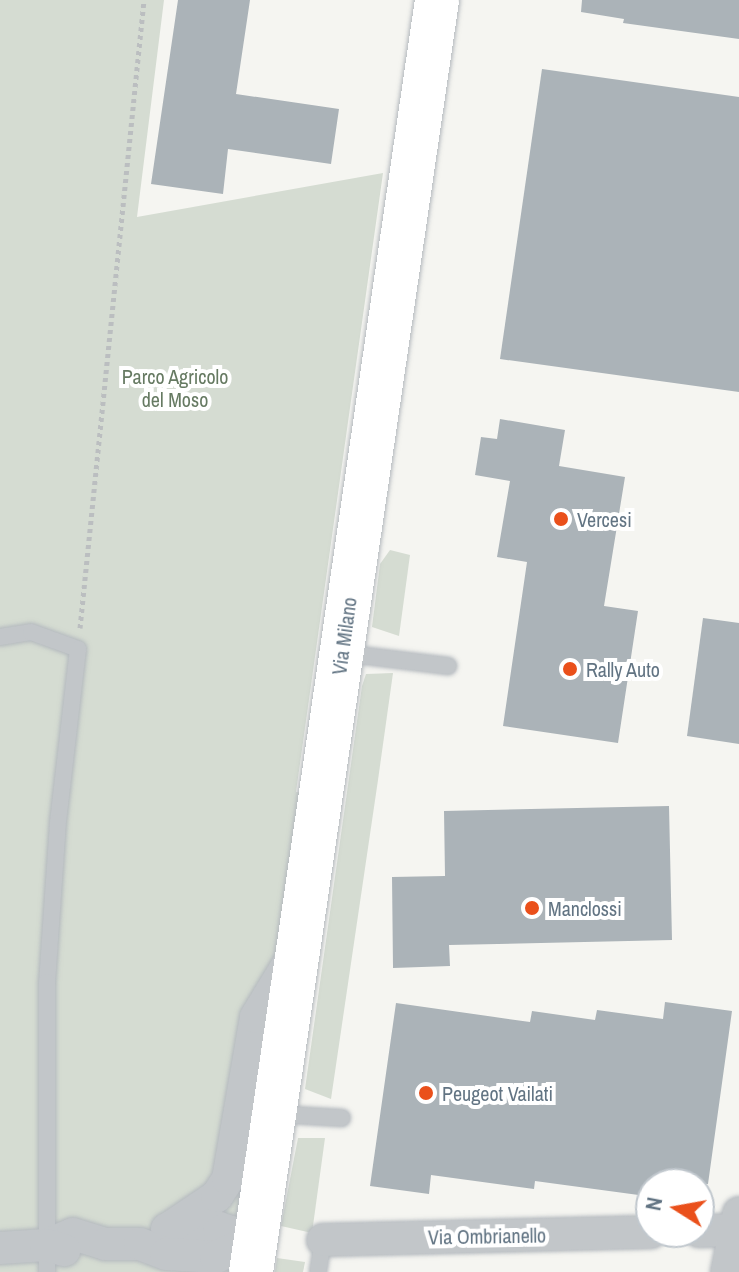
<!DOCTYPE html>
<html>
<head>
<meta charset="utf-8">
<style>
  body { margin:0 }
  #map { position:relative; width:739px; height:1272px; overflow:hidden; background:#f5f5f1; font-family:"Archivo Narrow",sans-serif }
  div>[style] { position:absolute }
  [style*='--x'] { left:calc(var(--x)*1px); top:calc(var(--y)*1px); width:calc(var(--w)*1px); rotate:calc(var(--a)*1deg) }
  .green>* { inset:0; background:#d5dcd2 }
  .building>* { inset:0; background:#abb3b8 }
  .path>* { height:5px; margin-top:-2.5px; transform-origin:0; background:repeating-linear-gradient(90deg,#bbbec0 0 4px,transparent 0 8px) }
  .roads { filter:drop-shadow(0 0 2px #b4b9be) drop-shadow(0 0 2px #b4b9be) }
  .lane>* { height:16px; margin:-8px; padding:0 8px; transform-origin:8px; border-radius:8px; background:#c2c6c9 }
  .street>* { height:32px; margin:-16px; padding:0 16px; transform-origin:16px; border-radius:16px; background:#c2c6c9 }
  .secondary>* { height:44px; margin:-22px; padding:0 22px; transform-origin:22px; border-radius:22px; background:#fff }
  .dots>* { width:22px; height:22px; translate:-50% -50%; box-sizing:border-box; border:4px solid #fff; border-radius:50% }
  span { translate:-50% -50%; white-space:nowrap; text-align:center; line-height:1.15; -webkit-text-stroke:8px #fff; paint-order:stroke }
  .park-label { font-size:20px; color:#667a62 }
  .poi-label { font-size:20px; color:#627483 }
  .left { translate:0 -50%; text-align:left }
  .street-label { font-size:20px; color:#627483 }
  .north { position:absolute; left:635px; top:1168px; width:80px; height:80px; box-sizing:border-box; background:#fff; border:2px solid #c0c7cd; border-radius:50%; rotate:281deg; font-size:22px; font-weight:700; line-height:32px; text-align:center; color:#627483 }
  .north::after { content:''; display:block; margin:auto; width:28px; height:36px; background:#ea501b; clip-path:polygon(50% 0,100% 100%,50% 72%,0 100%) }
</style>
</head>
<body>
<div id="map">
  <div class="green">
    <div style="clip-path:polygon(0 0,164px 0,137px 217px,383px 173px,296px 792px,306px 793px,285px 941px,272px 966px,229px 1272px,0 1272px)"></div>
    <div style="clip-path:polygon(390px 550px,410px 555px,399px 636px,372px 627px,380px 564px)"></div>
    <div style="clip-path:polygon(393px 673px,378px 780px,331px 1099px,305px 1089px,362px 686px,366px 674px)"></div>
    <div style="clip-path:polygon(298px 1138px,325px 1138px,312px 1233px,281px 1226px)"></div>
    <div style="clip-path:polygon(277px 1258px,305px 1262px,303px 1272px,275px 1272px)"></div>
  </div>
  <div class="building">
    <div style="clip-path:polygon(178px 0,250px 0,236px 94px,339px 109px,331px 164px,228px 149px,223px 194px,151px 184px)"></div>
    <div style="clip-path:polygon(582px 0,739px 0,739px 39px,623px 23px,624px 19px,581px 12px)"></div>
    <div style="clip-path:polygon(542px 69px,739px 97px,739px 392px,500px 359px)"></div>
    <div style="clip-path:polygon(500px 419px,565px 430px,559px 466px,625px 477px,604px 606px,638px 611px,618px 743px,503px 726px,527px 562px,497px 557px,510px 481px,475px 475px,481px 437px,497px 439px)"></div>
    <div style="clip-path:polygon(703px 618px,739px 623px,739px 744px,687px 736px)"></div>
    <div style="clip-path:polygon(669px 806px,672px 940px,449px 945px,450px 966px,393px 968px,392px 877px,445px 876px,444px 811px)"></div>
    <div style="clip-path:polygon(665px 1002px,732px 1011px,708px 1184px,648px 1184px,646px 1196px,535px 1181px,534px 1189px,431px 1175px,429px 1194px,370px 1186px,396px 1003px,530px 1022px,532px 1011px,595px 1020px,597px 1010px,663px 1019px)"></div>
  </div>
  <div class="path">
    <div style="--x:80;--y:628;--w:631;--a:-84.18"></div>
  </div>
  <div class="roads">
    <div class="lane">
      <div style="--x:0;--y:637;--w:31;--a:-9"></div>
      <div style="--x:31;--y:632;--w:50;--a:19.9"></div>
      <div style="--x:78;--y:649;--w:174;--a:96.6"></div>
      <div style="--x:58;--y:822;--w:160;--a:93.9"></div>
      <div style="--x:47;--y:982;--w:290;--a:90"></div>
      <div style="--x:342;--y:653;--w:107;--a:7"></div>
      <div style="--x:275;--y:1114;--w:67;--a:3.4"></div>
      <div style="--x:318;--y:1272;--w:32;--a:-81"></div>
    </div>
    <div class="street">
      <div style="--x:167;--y:1229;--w:52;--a:-1.1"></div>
      <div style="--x:219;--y:1228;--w:38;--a:18"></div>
      <div style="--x:168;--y:1229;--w:59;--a:-34"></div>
      <div style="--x:217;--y:1196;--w:20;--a:-57"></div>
      <div style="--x:228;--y:1179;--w:164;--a:-80.2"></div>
      <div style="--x:256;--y:1017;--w:66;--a:-58.7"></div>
      <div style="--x:699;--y:1231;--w:40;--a:-1.4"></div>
      <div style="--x:323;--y:1240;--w:328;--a:-1.4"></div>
      <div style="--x:46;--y:1245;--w:29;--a:-22"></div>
      <div style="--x:73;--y:1234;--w:34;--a:17"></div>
      <div style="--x:105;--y:1244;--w:35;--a:0"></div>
      <div style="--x:140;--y:1244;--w:28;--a:21"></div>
      <div style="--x:166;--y:1254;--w:50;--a:3.4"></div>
      <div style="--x:216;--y:1257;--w:43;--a:-23.6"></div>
      <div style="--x:0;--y:1248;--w:46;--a:-3.7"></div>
      <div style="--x:46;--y:1245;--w:19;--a:16"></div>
      <div style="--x:727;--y:1272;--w:60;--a:-78.5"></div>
    </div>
    <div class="secondary">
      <div style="--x:251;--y:1272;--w:1286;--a:-81.68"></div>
    </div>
  </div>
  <div class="dots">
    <div style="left:561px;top:519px;background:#ea501b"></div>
    <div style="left:570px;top:669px;background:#ea501b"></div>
    <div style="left:532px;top:908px;background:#ea501b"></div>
    <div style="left:426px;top:1093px;background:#ea501b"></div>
  </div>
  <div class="park-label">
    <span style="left:175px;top:388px">Parco Agricolo<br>del Moso</span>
  </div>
  <div class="poi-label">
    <span class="left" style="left:577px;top:519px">Vercesi</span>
    <span class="left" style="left:586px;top:669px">Rally Auto</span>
    <span class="left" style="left:548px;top:908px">Manclossi</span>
    <span class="left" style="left:442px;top:1093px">Peugeot Vailati</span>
  </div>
  <div class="street-label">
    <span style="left:344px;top:636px;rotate:-82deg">Via Milano</span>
    <span style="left:487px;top:1236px;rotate:-1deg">Via Ombrianello</span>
  </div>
  <div class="north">N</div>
</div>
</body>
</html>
